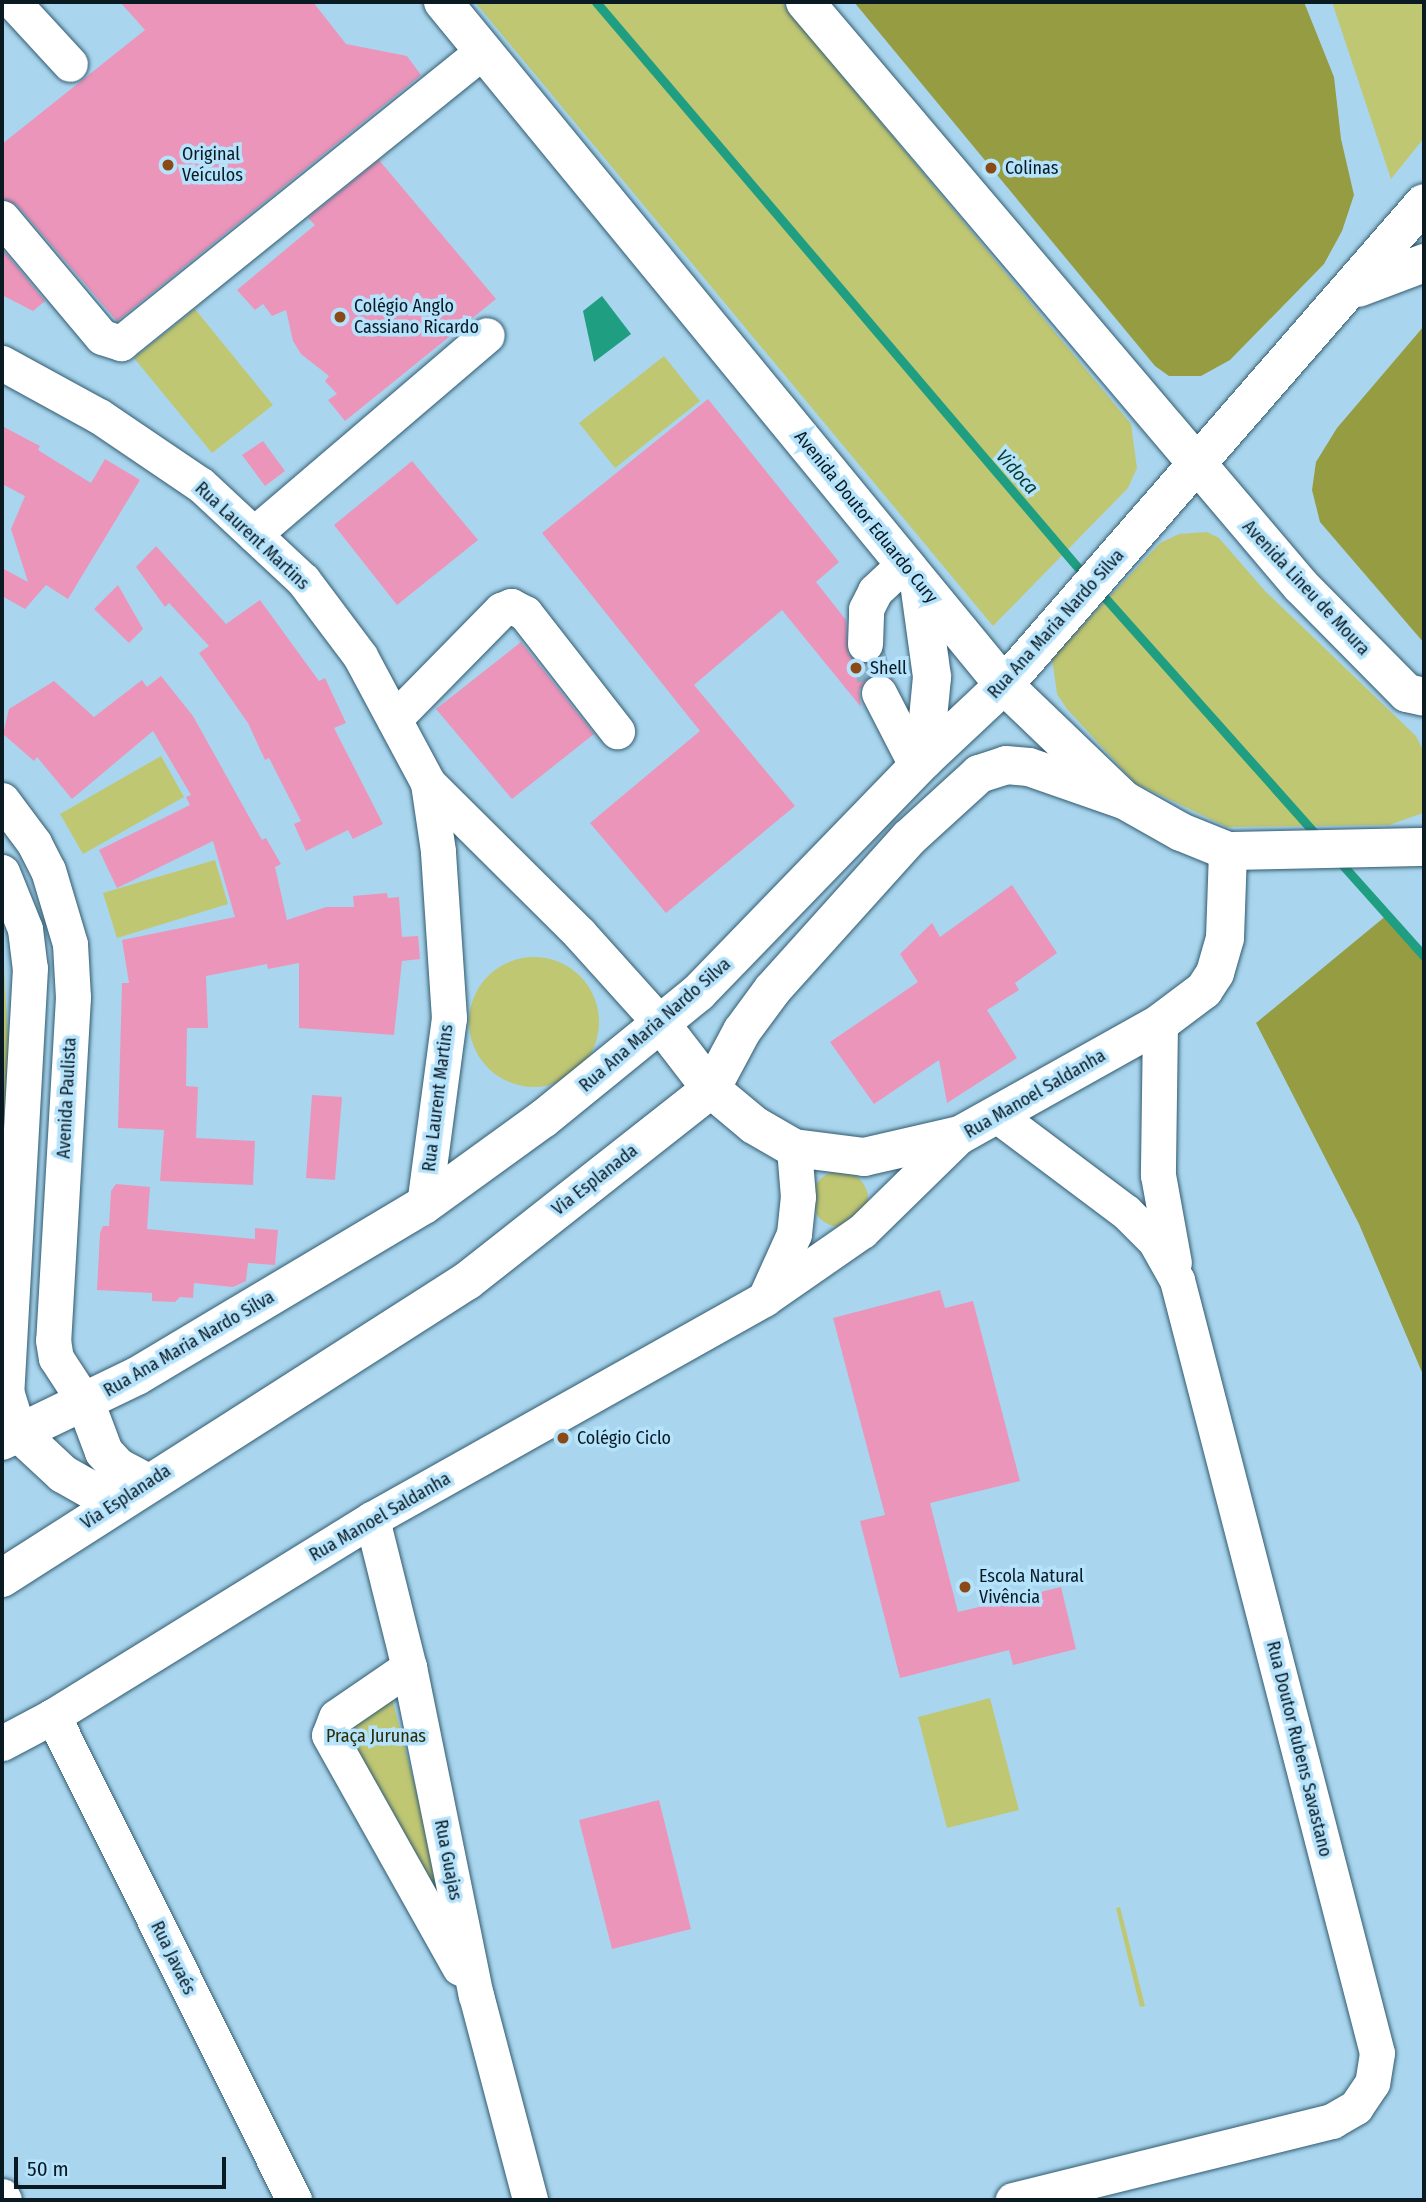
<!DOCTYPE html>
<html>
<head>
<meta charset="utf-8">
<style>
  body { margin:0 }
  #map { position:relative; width:1426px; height:2202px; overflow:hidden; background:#a9d6ee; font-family:"Fira Sans Condensed",sans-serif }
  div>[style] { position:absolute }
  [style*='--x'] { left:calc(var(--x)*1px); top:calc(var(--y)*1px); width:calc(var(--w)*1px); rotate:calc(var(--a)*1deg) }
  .green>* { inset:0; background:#c0c773 }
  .round { border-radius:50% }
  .forest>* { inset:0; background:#969c42 }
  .water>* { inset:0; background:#1f9e81 }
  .stream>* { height:9px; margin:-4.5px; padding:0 4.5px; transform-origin:4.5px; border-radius:4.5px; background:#1f9e81 }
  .building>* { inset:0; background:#ec95bb }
  .minor-tunnel>* { height:35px; margin-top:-17.5px; transform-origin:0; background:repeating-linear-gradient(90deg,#89b0c5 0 35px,transparent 0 53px) }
  .roads { filter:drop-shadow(0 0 2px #325b70) drop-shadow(0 0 2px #325b70) }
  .minor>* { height:35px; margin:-17.5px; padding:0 17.5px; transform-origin:17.5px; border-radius:17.5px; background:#fff }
  .major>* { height:38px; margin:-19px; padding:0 19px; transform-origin:19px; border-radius:19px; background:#fff }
  .dots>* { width:19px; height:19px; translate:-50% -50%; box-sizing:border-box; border:4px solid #b6e3fc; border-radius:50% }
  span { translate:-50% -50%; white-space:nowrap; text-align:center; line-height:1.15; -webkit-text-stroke:7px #b6e3fc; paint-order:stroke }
  .poi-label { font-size:18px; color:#091a23 }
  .left { translate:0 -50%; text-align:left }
  .street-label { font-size:18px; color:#091a23 }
  .park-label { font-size:18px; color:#292c04 }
  .water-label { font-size:19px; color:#063c2f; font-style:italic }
  .frame { position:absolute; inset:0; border:4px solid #091a23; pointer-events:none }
  .scale { position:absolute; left:14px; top:2157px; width:212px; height:32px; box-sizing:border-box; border:4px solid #091a23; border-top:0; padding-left:9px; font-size:21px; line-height:24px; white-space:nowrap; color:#091a23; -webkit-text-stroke:5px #b6e3fc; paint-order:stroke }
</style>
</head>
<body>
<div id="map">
  <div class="green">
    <div style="clip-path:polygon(475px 2px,781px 2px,1131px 424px,1137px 468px,1128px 488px,993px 626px)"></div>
    <div style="clip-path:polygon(1332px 2px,1424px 2px,1424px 138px,1391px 179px)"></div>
    <div style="clip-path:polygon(195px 309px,273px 405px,212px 453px,134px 358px)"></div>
    <div style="clip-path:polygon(664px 356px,700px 401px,615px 468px,579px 423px)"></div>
    <div style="clip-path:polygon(1207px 532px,1219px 538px,1265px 591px,1416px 736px,1424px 752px,1423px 813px,1389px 825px,1227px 827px,1135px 783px,1067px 709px,1057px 694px,1052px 658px,1160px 543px,1179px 534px)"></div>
    <div style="clip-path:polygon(161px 756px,184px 797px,83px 854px,60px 814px)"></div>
    <div style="clip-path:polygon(215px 860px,228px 904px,117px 938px,103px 893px)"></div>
    <div style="clip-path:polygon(2px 932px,11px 1092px,2px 1188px)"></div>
    <div class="round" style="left:469px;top:957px;width:130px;height:130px"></div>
    <div class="round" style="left:812px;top:1171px;width:56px;height:56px"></div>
    <div style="clip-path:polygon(392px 1698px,452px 1929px,340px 1723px)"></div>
    <div style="clip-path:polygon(990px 1698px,1019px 1810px,947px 1828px,918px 1717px)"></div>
    <div style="clip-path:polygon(1120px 1907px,1145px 2006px,1140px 2007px,1116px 1908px)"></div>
  </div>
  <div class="forest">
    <div style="clip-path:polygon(854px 2px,1304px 2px,1334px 77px,1341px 139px,1354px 195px,1342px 231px,1324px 264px,1230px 360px,1201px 376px,1169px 376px,1155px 366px)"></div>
    <div style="clip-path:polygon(1424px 326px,1424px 643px,1320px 522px,1312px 490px,1316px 462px,1337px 428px)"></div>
    <div style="clip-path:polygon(1387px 915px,1424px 956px,1424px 1377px,1359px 1224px,1256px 1023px)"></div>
  </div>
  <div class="water">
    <div style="clip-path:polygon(602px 296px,631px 334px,594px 362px,583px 311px)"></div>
  </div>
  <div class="stream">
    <div style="--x:596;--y:2;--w:754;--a:49.57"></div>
    <div style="--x:1099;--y:591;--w:329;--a:48.3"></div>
    <div style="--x:1339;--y:861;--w:127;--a:48.2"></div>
  </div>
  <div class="building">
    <div style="clip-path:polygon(120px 2px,313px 2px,346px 44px,407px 56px,421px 75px,117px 321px,17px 205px,2px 198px,2px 144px,145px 30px)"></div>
    <div style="clip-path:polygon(379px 160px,496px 299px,345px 421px,328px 400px,337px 394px,325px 381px,329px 376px,301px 354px,293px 341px,286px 310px,272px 316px,263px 304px,255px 310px,237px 290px,315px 225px,308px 218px)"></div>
    <div style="clip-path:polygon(2px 249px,45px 301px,33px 311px,2px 295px)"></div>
    <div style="clip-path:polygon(708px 399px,839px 562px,816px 582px,846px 620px,848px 654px,864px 664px,877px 659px,895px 680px,881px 673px,869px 675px,859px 691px,861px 707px,782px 610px,694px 685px,795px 806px,666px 913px,590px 823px,700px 731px,542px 533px)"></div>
    <div style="clip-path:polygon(2px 426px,40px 446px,38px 450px,91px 483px,105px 459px,140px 480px,68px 599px,46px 585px,25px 609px,2px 596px,2px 568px,28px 582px,11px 529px,25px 496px,2px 484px)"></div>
    <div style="clip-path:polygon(263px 441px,285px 471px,265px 486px,242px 455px)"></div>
    <div style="clip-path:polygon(412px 461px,478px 540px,397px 605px,334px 525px)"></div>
    <div style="clip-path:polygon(156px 546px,226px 624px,260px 600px,319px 681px,325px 678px,346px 723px,334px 728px,383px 824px,353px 839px,348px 830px,306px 851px,294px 824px,301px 821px,269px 758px,265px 760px,248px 723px,199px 653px,209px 646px,169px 603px,165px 607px,136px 567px)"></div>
    <div style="clip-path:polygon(118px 585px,143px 629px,129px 643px,94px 609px)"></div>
    <div style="clip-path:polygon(521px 642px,594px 734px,512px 799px,436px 709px)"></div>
    <div style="clip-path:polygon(161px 676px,193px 716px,262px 840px,266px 838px,281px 864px,275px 867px,287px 920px,326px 907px,354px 907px,353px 896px,387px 893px,388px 898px,399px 897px,402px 937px,418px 936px,420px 959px,402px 961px,394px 1035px,299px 1028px,299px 963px,268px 969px,267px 964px,206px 976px,208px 1028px,187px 1028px,186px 1086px,198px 1087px,196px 1138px,255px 1141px,253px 1185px,160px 1181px,164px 1130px,118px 1128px,122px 983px,129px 983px,122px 940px,235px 917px,213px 841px,117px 888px,99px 850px,190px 805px,186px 797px,191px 795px,153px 731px,72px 799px,37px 757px,34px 761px,3px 734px,9px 709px,54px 681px,94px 717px,142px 680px,147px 687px)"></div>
    <div style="clip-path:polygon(1012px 885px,1057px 953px,1015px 983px,1019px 990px,987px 1010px,1017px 1058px,947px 1103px,939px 1060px,874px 1104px,830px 1042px,918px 982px,900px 954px,932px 923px,940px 937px)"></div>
    <div style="clip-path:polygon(312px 1095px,342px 1097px,335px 1180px,306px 1178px)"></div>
    <div style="clip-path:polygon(116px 1184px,150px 1187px,147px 1229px,255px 1239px,255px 1228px,278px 1230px,275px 1265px,248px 1263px,246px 1281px,233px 1287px,194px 1283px,193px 1298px,180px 1297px,175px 1302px,152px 1301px,152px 1293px,97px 1290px,100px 1233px,103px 1226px,109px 1226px,111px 1191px)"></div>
    <div style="clip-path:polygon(940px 1290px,945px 1308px,973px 1301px,1020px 1481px,930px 1503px,958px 1612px,1061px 1587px,1076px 1649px,1013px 1665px,1009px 1650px,900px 1678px,860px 1521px,885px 1515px,833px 1318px)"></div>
    <div style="clip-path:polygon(659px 1800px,691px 1929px,612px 1949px,579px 1820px)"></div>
  </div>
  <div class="minor-tunnel">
    <div style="--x:865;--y:644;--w:51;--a:74.1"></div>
  </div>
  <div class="roads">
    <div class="minor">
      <div style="--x:13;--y:2;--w:84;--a:47.4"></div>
      <div style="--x:2;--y:218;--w:155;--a:50"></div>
      <div style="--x:102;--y:337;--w:20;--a:18"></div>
      <div style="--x:121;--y:343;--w:466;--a:-38.9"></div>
      <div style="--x:2;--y:363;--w:111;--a:28.7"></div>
      <div style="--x:99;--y:416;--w:123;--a:34.1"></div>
      <div style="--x:201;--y:485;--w:139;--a:43"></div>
      <div style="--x:303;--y:580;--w:95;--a:53.1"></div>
      <div style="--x:360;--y:656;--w:144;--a:61.8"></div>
      <div style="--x:428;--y:783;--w:213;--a:44.8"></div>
      <div style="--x:579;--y:933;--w:122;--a:48"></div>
      <div style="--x:254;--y:534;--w:306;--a:-40.5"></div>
      <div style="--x:865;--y:644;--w:35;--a:-88"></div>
      <div style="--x:866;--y:609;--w:20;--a:-63"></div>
      <div style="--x:875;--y:591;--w:41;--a:-43"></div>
      <div style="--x:879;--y:693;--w:83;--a:62.8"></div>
      <div style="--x:394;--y:719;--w:153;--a:-45.5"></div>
      <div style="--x:501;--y:610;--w:11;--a:-22"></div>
      <div style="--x:511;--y:606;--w:16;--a:27"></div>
      <div style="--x:525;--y:613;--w:150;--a:52.1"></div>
      <div style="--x:2;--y:800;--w:54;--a:53.3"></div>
      <div style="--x:34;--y:843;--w:30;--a:63"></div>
      <div style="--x:48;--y:870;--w:77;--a:73.4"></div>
      <div style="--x:70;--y:944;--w:53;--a:86.8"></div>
      <div style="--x:73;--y:997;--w:344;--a:93.3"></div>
      <div style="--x:53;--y:1340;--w:18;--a:81"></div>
      <div style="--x:56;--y:1358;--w:55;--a:56.9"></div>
      <div style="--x:2;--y:872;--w:61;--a:68"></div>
      <div style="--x:25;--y:929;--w:39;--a:83"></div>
      <div style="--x:30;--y:968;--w:424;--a:93.2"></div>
      <div style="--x:6;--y:1391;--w:44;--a:72.8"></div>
      <div style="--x:1160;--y:1023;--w:152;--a:90.8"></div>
      <div style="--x:1158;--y:1175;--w:89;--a:79.7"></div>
      <div style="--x:998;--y:1116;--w:160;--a:36.9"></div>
      <div style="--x:1126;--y:1212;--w:41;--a:45"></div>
      <div style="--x:1155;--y:1241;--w:45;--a:60.6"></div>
      <div style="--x:1177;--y:1280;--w:798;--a:75.49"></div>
      <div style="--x:1377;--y:2053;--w:30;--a:99"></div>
      <div style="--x:1372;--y:2083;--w:29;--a:124"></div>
      <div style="--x:1356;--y:2107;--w:28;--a:150"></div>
      <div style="--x:1332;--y:2121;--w:329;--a:166.1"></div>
      <div style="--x:424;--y:1205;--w:189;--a:-82.4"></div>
      <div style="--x:449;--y:1018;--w:167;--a:-93.8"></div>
      <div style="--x:438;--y:851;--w:69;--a:-98.4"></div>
      <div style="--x:766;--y:1296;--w:68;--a:-65.7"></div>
      <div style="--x:794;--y:1234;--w:37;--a:-84"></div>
      <div style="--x:798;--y:1197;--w:49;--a:-94.7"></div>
      <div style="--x:372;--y:1519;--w:153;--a:76"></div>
      <div style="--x:409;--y:1667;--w:335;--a:78.5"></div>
      <div style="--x:476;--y:1995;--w:212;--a:75.2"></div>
      <div style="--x:409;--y:1667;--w:88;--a:145.6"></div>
      <div style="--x:336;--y:1717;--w:19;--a:111"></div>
      <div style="--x:329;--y:1735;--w:267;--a:60.7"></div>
      <div style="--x:53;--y:1716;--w:541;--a:63.53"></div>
      <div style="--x:2;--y:1743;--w:58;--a:-27.9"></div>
      <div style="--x:53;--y:1716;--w:375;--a:-31.7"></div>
      <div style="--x:372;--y:1519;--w:450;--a:-29.3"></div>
      <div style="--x:764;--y:1299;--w:119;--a:-34.8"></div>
      <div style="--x:862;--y:1231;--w:137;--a:-44.4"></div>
      <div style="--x:2;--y:2196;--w:4;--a:63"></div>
    </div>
    <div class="major">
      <div style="--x:443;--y:2;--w:884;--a:50.6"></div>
      <div style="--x:1004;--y:685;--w:166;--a:43.8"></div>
      <div style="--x:1124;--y:800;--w:65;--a:29.3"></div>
      <div style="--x:1181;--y:832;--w:51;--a:22"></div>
      <div style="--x:1228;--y:851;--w:196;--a:-1.2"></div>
      <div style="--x:805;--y:2;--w:766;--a:49.66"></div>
      <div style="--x:1301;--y:586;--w:151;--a:45.3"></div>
      <div style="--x:1407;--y:693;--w:17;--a:13"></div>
      <div style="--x:1358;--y:288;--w:71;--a:-20.7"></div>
      <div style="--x:919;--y:583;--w:95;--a:82.1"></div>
      <div style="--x:932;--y:677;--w:83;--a:95.5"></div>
      <div style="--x:661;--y:1024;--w:82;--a:52.4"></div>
      <div style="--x:711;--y:1089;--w:56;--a:39.9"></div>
      <div style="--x:754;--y:1125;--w:46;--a:29.9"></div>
      <div style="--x:794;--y:1148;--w:71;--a:7.3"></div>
      <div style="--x:864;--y:1157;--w:98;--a:-12.9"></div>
      <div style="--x:960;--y:1135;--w:229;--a:-29.2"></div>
      <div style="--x:1160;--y:1023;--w:55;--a:-36.9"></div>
      <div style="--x:1204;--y:990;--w:20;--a:-57"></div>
      <div style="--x:1215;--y:973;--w:36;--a:-74"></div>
      <div style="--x:1225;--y:938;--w:87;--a:-88"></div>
      <div style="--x:86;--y:1404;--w:51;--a:69.4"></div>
      <div style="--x:104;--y:1452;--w:21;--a:47"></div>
      <div style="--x:118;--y:1467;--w:34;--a:28"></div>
      <div style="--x:19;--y:1433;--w:60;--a:43"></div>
      <div style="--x:63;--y:1474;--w:61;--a:29.5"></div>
      <div style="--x:2;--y:1441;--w:150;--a:-25.7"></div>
      <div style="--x:137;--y:1376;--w:334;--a:-30.8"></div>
      <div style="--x:424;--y:1205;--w:147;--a:-35.9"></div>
      <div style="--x:543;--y:1119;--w:200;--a:-39.1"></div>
      <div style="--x:698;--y:993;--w:325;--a:-45.9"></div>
      <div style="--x:924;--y:760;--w:110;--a:-43.2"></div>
      <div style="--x:1004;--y:685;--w:639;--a:-48.93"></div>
      <div style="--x:2;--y:1578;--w:552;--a:-32.57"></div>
      <div style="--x:467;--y:1281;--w:310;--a:-38.2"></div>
      <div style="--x:711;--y:1089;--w:66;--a:-61.9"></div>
      <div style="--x:742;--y:1031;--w:52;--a:-53.6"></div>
      <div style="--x:773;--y:989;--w:203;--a:-48"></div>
      <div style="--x:909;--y:838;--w:95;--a:-42.4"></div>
      <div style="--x:979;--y:774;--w:28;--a:-18"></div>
      <div style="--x:1006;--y:765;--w:23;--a:5"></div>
      <div style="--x:1029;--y:767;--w:101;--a:19.2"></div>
    </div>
  </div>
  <div class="dots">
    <div style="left:168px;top:165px;background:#8b4918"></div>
    <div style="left:991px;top:168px;background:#8b4918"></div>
    <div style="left:340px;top:317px;background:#8b4918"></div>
    <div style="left:856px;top:668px;background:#8b4918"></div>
    <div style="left:563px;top:1438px;background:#8b4918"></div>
    <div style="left:965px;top:1587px;background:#8b4918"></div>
  </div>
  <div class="poi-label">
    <span class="left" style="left:182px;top:165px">Original<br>Veículos</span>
    <span class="left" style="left:1005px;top:168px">Colinas</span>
    <span class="left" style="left:354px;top:317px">Colégio Anglo<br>Cassiano Ricardo</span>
    <span class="left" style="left:870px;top:668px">Shell</span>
    <span class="left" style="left:577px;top:1438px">Colégio Ciclo</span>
    <span class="left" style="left:979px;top:1587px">Escola Natural<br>Vivência</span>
  </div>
  <div class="street-label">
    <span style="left:866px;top:517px;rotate:51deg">Avenida Doutor Eduardo Cury</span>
    <span style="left:252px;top:536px;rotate:43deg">Rua Laurent Martins</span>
    <span style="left:1306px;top:588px;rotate:47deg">Avenida Lineu de Moura</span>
    <span style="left:1056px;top:624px;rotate:-48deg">Rua Ana Maria Nardo Silva</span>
    <span style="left:655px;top:1025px;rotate:-41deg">Rua Ana Maria Nardo Silva</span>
    <span style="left:1035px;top:1094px;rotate:-30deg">Rua Manoel Saldanha</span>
    <span style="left:67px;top:1098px;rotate:-87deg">Avenida Paulista</span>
    <span style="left:438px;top:1098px;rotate:-83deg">Rua Laurent Martins</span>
    <span style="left:595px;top:1180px;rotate:-38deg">Via Esplanada</span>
    <span style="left:189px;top:1344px;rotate:-30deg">Rua Ana Maria Nardo Silva</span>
    <span style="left:126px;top:1497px;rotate:-33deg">Via Esplanada</span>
    <span style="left:380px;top:1517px;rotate:-30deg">Rua Manoel Saldanha</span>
    <span style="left:1299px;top:1749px;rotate:76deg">Rua Doutor Rubens Savastano</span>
    <span style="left:448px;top:1860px;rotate:79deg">Rua Guajas</span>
    <span style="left:173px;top:1958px;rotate:64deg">Rua Javaés</span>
  </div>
  <div class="park-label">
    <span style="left:376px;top:1736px">Praça Jurunas</span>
  </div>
  <div class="water-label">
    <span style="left:1017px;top:472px;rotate:48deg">Vidoca</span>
  </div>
  <div class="frame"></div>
  <div class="scale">50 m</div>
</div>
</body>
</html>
